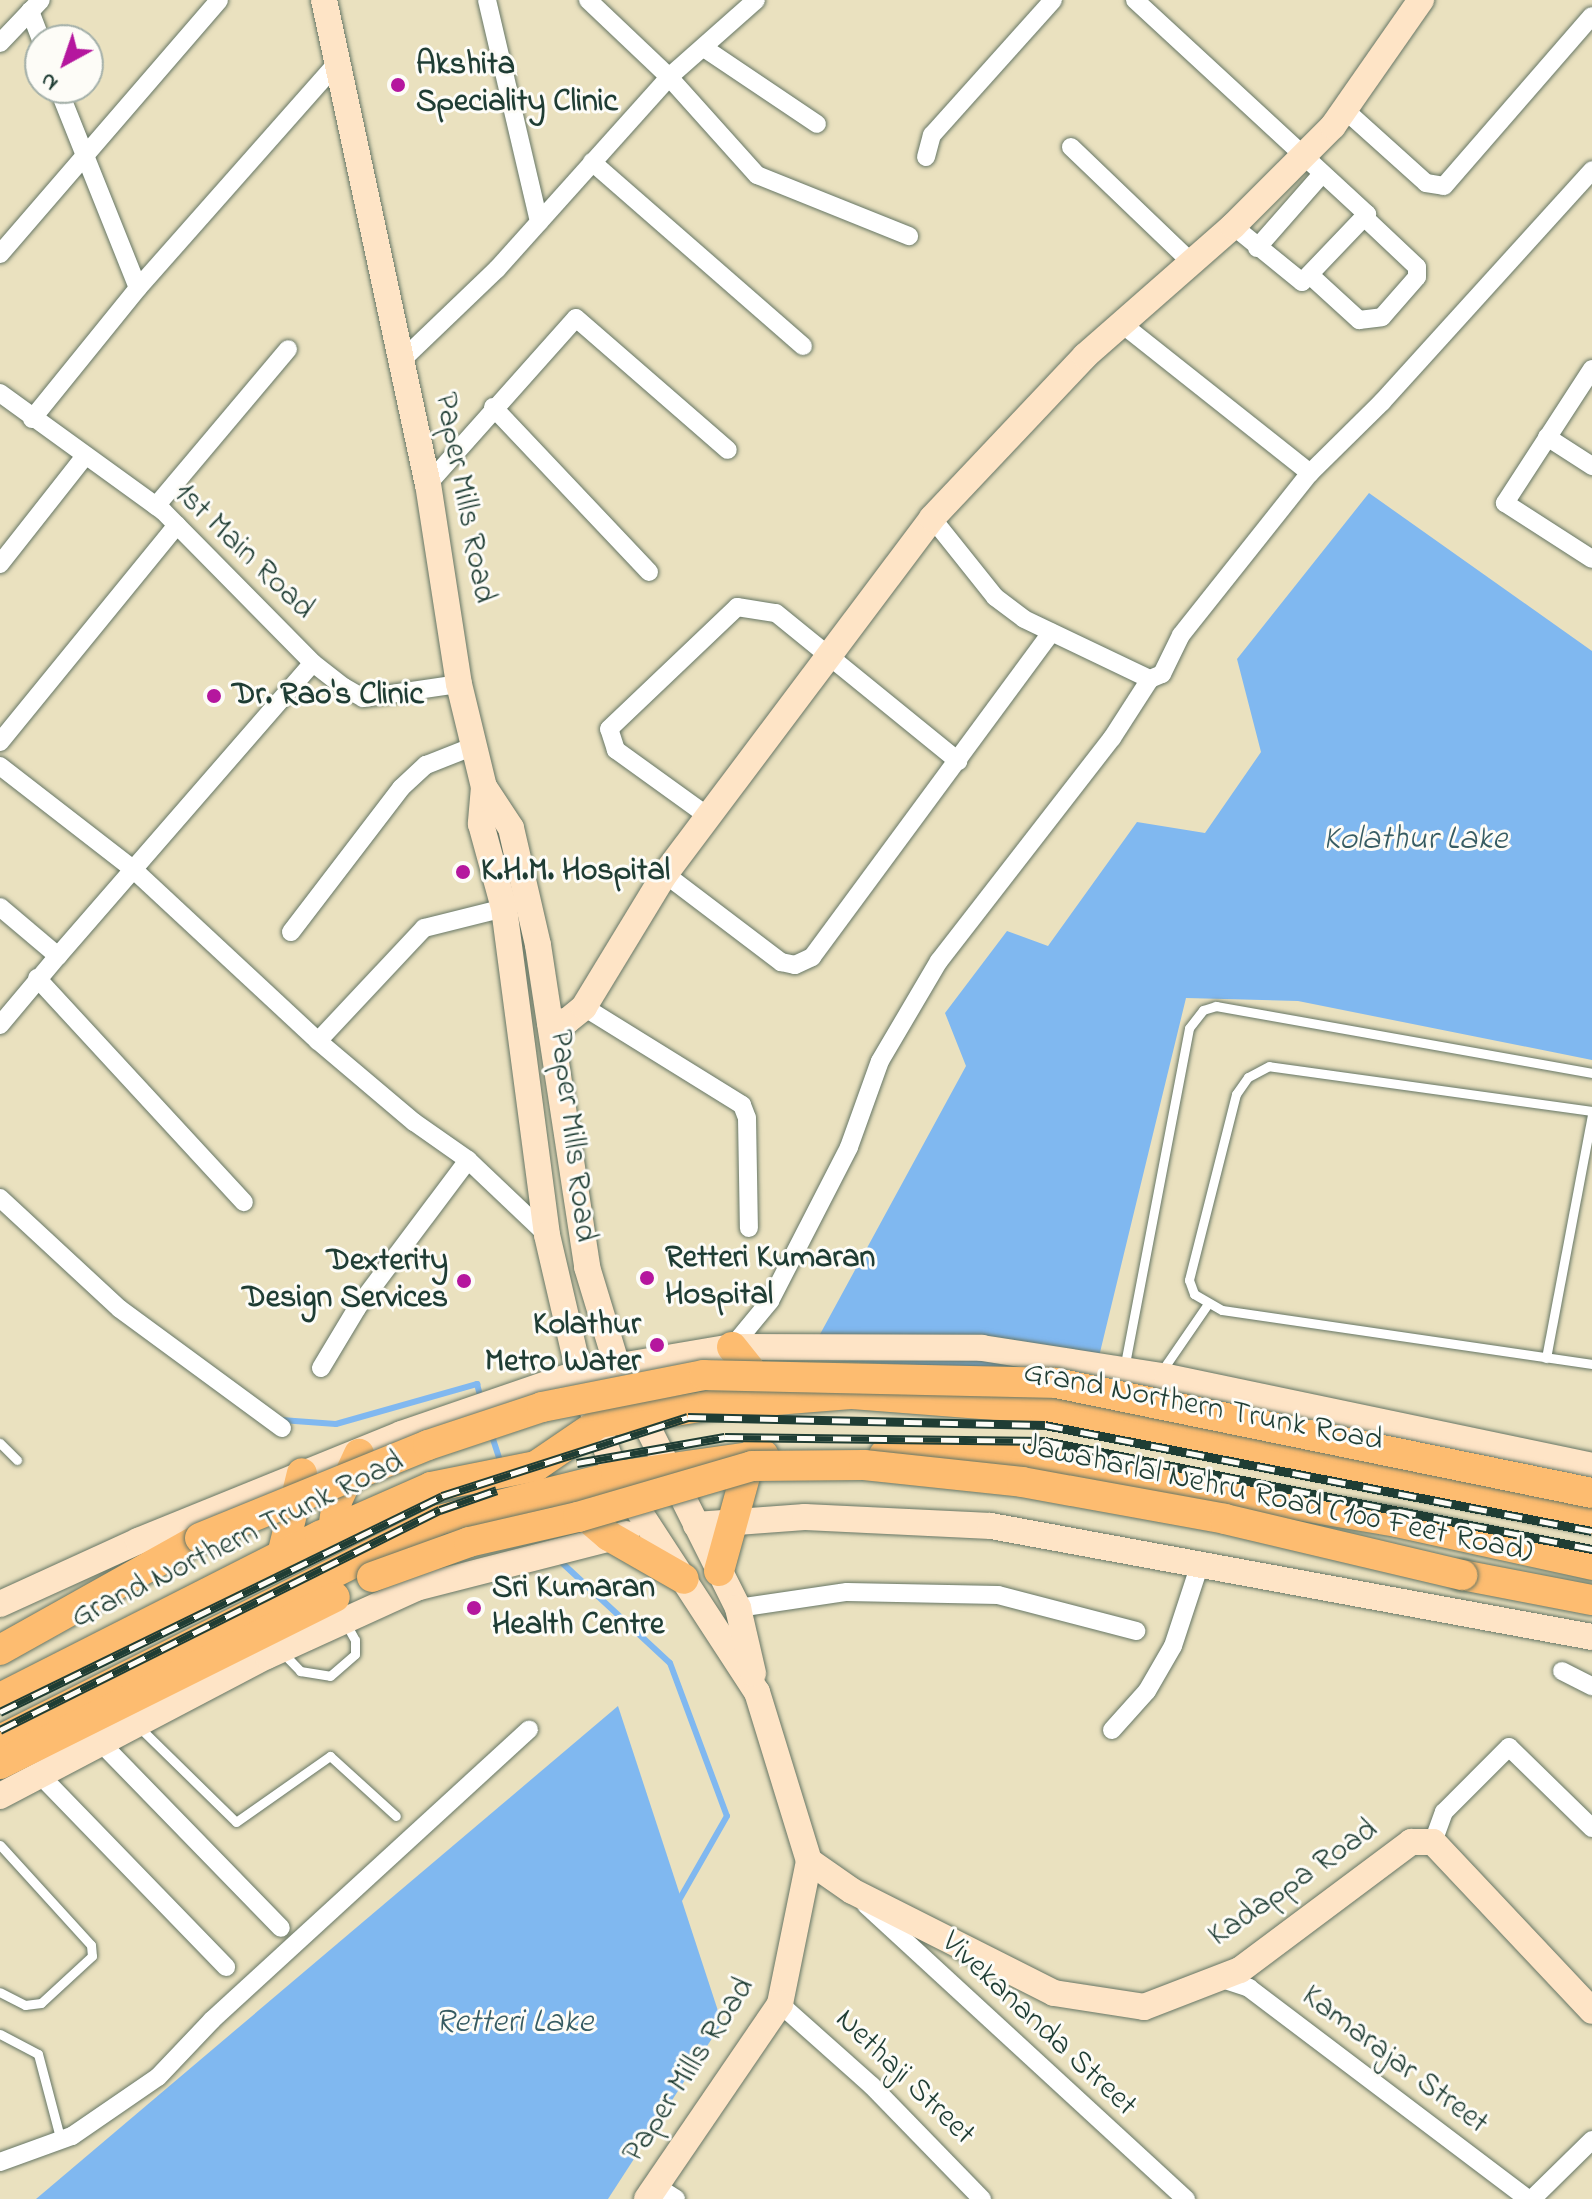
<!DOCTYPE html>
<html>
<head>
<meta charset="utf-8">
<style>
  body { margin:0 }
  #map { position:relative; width:1592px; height:2199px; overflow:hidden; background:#eae1bf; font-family:"Indie Flower",sans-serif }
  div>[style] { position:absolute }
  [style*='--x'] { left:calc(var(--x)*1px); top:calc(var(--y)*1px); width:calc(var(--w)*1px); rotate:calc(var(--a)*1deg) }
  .water>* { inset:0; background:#80b8f0 }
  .stream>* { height:6px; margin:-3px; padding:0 3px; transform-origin:3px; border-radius:3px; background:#80b8f0 }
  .roads { filter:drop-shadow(0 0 2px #667665) drop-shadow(0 0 2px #667665) }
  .lane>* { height:9px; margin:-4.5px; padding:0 4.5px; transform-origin:4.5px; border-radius:4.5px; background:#fff }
  .street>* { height:18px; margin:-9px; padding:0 9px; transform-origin:9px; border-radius:9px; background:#fff }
  .secondary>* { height:26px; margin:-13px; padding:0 13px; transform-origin:13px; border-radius:13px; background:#fee4c6 }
  .primary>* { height:30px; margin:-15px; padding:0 15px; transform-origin:15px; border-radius:15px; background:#fdbc70 }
  .rail>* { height:9px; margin-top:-4.5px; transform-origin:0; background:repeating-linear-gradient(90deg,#fdfcf7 0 18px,#1f3d34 0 36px); box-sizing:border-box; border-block:2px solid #1f3d34 }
  .bridges { filter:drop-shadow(0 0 2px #667665) drop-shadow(0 0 2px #667665) }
  .primary-bridge>* { height:30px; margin:-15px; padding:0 15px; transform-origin:15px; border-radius:15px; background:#fdbc70 }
  .dots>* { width:22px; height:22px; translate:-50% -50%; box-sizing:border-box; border:4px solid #fdfcf7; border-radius:50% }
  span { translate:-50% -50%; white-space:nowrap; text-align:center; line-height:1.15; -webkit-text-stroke:6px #fdfcf7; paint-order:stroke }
  .poi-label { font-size:32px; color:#1f3d34; font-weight:700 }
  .left { translate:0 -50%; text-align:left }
  .right { translate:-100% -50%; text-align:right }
  .street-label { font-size:32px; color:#1f3d34 }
  .water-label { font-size:34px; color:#375c63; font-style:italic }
  .north { position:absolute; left:24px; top:24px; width:80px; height:80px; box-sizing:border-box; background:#fdfcf7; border:2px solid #a4b0a9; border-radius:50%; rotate:220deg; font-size:22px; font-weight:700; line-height:32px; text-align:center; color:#1f3d34 }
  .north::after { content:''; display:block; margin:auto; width:28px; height:36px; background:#b5179e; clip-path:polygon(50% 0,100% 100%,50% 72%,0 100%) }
</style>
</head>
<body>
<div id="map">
  <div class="water">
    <div style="clip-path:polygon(1369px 493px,1592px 651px,1592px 1060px,1298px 1001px,1186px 998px,1095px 1373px,806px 1360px,966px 1066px,945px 1013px,1007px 931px,1048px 946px,1137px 822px,1205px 833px,1261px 752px,1237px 659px)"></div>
    <div style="clip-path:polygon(618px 1706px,722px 2023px,608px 2199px,36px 2199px)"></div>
  </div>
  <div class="stream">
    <div style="--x:281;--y:1420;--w:55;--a:4.2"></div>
    <div style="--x:336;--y:1424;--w:147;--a:-15.8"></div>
    <div style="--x:477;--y:1384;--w:16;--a:75"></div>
    <div style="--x:491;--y:1433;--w:33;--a:72"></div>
    <div style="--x:559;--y:1560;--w:151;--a:42.9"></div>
    <div style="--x:670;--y:1663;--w:163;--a:69.6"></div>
    <div style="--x:727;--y:1816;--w:99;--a:119.7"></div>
  </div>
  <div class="roads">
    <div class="lane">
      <div style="--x:1592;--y:1111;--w:326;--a:-172.1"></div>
      <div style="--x:1269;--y:1066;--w:24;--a:152"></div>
      <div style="--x:1248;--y:1077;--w:21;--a:125"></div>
      <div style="--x:1236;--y:1094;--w:192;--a:104.2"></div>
      <div style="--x:1189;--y:1280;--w:15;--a:70"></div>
      <div style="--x:1194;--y:1294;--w:32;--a:30"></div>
      <div style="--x:1222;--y:1310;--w:374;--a:8.3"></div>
      <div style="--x:1546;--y:1358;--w:247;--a:-79.3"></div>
      <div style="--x:1124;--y:1369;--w:347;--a:-79.2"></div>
      <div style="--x:1189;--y:1028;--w:23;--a:-52"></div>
      <div style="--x:1203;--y:1010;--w:14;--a:-17"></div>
      <div style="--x:1216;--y:1006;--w:382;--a:10.1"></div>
      <div style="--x:1161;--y:1372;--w:81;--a:-55.5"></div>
      <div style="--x:0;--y:1443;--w:24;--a:45"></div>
      <div style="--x:281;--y:1651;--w:28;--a:46"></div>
      <div style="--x:300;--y:1671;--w:30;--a:9"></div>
      <div style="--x:330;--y:1676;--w:33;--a:-41"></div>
      <div style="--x:355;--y:1654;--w:14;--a:-90"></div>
      <div style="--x:355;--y:1640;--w:18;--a:-119"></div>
      <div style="--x:138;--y:1726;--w:137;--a:44.4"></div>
      <div style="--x:236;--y:1822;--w:115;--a:-35.1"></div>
      <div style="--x:330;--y:1756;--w:89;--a:42.3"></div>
      <div style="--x:0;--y:1845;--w:135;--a:47.7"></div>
      <div style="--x:91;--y:1945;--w:11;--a:85"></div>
      <div style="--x:92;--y:1956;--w:69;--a:137.3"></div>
      <div style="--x:41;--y:2003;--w:16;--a:173"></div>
      <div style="--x:25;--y:2005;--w:28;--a:-153"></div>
      <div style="--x:0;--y:2034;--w:43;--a:27.8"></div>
      <div style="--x:38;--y:2054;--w:90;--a:75.2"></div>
    </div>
    <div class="street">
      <div style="--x:487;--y:0;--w:228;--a:76.8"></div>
      <div style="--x:588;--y:0;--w:112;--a:43.5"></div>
      <div style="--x:669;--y:77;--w:132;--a:48.1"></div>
      <div style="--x:757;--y:175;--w:164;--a:21.9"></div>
      <div style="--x:1135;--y:0;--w:316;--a:42.7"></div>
      <div style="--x:1367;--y:214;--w:94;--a:133.7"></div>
      <div style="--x:1302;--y:282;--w:89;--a:-140.9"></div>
      <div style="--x:30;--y:11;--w:31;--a:69"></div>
      <div style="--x:0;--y:43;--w:59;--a:-46.4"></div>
      <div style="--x:704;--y:48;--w:136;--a:33.9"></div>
      <div style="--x:58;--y:88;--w:215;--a:68.2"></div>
      <div style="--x:1345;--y:110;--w:109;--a:42"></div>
      <div style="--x:1426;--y:183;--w:18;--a:9"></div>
      <div style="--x:1444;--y:186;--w:225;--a:-49"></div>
      <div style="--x:1071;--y:147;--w:168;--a:43.8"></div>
      <div style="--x:926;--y:157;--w:23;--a:-75"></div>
      <div style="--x:932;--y:135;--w:181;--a:-48.1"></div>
      <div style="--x:592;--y:162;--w:280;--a:41.1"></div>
      <div style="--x:1257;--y:248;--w:98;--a:-48.7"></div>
      <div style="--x:0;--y:254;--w:335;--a:-49.2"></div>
      <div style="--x:1312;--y:277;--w:64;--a:42.5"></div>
      <div style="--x:1359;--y:320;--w:23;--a:-7"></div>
      <div style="--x:1382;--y:317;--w:53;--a:-48.8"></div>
      <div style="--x:1417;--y:277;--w:10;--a:-90"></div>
      <div style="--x:1417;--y:267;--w:71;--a:-136.7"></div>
      <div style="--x:1122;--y:324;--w:240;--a:38.4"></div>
      <div style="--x:401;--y:361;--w:133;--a:-43.8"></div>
      <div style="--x:497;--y:269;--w:258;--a:-48.1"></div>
      <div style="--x:669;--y:77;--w:116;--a:-41.5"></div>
      <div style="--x:1592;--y:369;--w:160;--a:123"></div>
      <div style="--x:1505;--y:503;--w:103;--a:32.8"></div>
      <div style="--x:0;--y:393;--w:201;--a:35.9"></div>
      <div style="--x:163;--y:511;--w:214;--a:45.4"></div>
      <div style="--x:313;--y:663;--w:39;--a:38"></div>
      <div style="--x:344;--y:687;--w:22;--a:30"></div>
      <div style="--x:363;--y:698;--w:97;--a:-8.3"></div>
      <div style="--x:493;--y:407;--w:227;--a:46.6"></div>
      <div style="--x:32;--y:419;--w:169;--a:-51"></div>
      <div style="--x:138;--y:288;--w:303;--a:-48.5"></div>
      <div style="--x:1547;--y:437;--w:54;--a:32.8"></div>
      <div style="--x:428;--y:484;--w:222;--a:-48.3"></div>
      <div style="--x:576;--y:318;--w:201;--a:41"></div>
      <div style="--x:156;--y:506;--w:205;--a:-49.9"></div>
      <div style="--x:932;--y:518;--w:101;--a:51.4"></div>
      <div style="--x:995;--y:597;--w:36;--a:37"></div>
      <div style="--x:1024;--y:619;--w:140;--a:25.5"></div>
      <div style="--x:1150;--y:679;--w:13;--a:-23"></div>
      <div style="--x:1162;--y:674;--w:43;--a:-64"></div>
      <div style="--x:1181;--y:635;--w:207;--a:-51.5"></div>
      <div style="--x:1310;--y:473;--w:101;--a:-44.6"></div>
      <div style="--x:1382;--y:402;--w:313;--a:-47.8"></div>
      <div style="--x:0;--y:564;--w:137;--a:-51.8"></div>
      <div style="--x:0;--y:742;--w:280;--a:-50.8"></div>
      <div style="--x:0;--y:766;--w:170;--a:37.8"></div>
      <div style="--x:134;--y:870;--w:251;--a:42.9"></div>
      <div style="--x:318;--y:1041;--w:126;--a:40.2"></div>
      <div style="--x:414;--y:1122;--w:66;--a:35.1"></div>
      <div style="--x:468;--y:1160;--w:109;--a:43.5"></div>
      <div style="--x:709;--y:817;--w:115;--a:-144.2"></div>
      <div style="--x:616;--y:750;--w:22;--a:-108"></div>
      <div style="--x:609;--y:729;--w:177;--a:-43.6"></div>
      <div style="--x:737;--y:607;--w:39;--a:9"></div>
      <div style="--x:776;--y:613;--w:235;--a:39.1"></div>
      <div style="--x:665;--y:874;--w:146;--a:37.2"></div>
      <div style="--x:781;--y:962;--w:14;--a:12"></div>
      <div style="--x:795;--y:965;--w:19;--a:-25"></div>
      <div style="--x:812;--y:957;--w:403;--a:-53.6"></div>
      <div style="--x:0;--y:907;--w:76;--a:40.2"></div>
      <div style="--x:58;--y:956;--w:388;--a:-49"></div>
      <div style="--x:291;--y:932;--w:181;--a:-52.6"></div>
      <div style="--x:401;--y:788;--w:34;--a:-43"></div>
      <div style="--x:426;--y:765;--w:52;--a:-21.6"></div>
      <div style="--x:37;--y:978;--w:305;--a:47.3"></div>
      <div style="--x:584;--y:1007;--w:186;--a:31.8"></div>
      <div style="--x:742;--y:1105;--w:14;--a:69"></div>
      <div style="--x:747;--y:1118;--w:110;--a:89"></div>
      <div style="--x:0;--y:1025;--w:90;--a:-50"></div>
      <div style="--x:318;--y:1041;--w:155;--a:-46.8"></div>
      <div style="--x:424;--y:928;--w:82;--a:-14"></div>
      <div style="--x:0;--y:1198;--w:163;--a:42.8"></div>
      <div style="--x:120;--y:1309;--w:201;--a:36.3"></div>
      <div style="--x:732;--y:1347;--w:60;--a:-50.4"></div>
      <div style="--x:770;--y:1301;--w:173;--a:-62.8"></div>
      <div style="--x:849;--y:1147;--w:91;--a:-70.2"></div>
      <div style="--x:880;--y:1061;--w:116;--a:-59.5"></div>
      <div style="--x:939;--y:961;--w:282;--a:-52.2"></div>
      <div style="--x:1112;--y:738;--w:70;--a:-57.2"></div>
      <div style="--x:321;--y:1368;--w:70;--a:-59"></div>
      <div style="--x:357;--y:1308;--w:185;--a:-53.1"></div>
      <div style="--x:738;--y:1608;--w:110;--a:-8.4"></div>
      <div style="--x:847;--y:1592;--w:151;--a:1.1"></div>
      <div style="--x:998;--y:1595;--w:143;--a:14.6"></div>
      <div style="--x:1562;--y:1671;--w:34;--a:27"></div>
      <div style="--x:1112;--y:1730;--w:52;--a:-48.1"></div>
      <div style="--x:1147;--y:1691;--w:52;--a:-60"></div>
      <div style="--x:1173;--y:1646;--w:89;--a:-71.8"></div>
      <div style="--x:103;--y:1745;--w:255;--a:45.8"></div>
      <div style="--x:41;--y:1776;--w:266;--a:45.9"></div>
      <div style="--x:1433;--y:1842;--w:32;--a:-70"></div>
      <div style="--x:1444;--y:1812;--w:92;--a:-45"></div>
      <div style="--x:1509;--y:1747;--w:116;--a:44.3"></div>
      <div style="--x:866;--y:1905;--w:435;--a:42.6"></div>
      <div style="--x:1219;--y:1978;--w:32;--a:18"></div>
      <div style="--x:1249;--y:1988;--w:350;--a:37.1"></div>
      <div style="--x:780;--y:2004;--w:123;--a:41.7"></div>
      <div style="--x:872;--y:2086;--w:158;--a:45.8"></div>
      <div style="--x:0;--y:2162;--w:77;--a:-19.9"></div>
      <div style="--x:72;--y:2136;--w:104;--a:-34.5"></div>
      <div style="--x:158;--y:2077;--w:79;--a:-46.5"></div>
      <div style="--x:212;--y:2020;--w:430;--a:-42.5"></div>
      <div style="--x:654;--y:2185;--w:26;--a:32"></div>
      <div style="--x:1532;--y:2199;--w:84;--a:-44.5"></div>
    </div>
    <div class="secondary">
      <div style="--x:324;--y:0;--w:495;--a:77.9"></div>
      <div style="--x:428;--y:484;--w:202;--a:81.2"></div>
      <div style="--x:459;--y:684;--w:106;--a:76.4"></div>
      <div style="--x:484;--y:787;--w:37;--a:95"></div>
      <div style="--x:481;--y:824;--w:87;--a:74.7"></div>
      <div style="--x:504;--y:908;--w:330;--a:82.5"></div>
      <div style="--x:547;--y:1235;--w:142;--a:76.9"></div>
      <div style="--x:579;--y:1373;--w:109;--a:70.2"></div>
      <div style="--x:616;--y:1476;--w:258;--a:56.9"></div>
      <div style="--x:757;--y:1692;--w:177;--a:72.9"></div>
      <div style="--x:809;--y:1861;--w:146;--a:101.5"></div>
      <div style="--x:780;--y:2004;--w:236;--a:124.3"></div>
      <div style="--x:484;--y:787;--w:49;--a:56.6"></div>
      <div style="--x:511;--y:828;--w:120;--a:77"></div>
      <div style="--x:538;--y:945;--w:326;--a:81.3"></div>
      <div style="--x:587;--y:1267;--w:103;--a:73.1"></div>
      <div style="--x:617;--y:1366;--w:271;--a:63.4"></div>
      <div style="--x:738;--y:1608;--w:67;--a:77"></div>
      <div style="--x:550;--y:1023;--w:17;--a:-7"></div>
      <div style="--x:567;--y:1021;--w:22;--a:-39"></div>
      <div style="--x:584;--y:1007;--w:156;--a:-58.7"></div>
      <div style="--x:665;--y:874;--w:445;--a:-53.1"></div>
      <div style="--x:932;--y:518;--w:223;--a:-46.6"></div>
      <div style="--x:1085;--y:356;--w:197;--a:-41.3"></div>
      <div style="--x:1233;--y:226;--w:141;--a:-45"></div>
      <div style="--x:1333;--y:126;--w:154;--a:-55.1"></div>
      <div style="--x:696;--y:1525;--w:109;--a:-4.2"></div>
      <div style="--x:805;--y:1517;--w:186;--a:2.8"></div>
      <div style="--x:991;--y:1526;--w:611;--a:10.46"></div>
      <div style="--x:0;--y:1604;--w:152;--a:-24.5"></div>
      <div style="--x:138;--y:1541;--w:284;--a:-22.1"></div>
      <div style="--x:401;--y:1434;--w:188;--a:-18.9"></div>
      <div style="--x:579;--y:1373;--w:155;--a:-9.6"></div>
      <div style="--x:732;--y:1347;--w:250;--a:0.2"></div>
      <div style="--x:982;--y:1348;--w:187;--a:8.9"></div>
      <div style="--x:1167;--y:1377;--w:434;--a:11.8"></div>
      <div style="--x:0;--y:1796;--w:301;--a:-27.7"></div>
      <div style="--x:267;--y:1656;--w:164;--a:-24.5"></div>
      <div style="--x:416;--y:1588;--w:217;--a:-14.4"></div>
      <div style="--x:809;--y:1861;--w:52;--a:34.9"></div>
      <div style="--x:852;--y:1891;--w:226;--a:26.8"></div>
      <div style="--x:1054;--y:1993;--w:91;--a:8.8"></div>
      <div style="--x:1144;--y:2007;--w:103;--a:-21.1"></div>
      <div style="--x:1240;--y:1970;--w:214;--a:-36.8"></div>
      <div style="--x:1411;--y:1842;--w:22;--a:0"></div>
      <div style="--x:1433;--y:1842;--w:232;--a:46.7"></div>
    </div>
    <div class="primary">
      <div style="--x:732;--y:1347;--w:58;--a:51.3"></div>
      <div style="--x:884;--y:1455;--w:143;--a:2"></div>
      <div style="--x:1027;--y:1460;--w:375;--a:9.5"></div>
      <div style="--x:1397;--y:1522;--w:200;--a:12.4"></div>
      <div style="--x:567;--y:1500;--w:55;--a:40.6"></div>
      <div style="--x:609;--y:1536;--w:86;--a:29.8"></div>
      <div style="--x:333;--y:1530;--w:29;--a:-82"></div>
      <div style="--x:337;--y:1501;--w:52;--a:-64.9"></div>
      <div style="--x:282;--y:1555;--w:84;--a:-76.3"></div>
      <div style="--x:719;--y:1571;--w:120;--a:-74.6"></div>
      <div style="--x:1462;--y:1575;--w:132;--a:10.9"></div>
      <div style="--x:0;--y:1650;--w:229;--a:-29.2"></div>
      <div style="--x:0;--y:1698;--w:359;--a:-26.9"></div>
      <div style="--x:320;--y:1536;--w:121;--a:-23.8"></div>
      <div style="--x:431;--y:1487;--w:107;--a:-11.3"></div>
      <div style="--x:536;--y:1466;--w:76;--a:-34.3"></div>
      <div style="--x:599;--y:1423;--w:115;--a:-9"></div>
      <div style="--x:713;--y:1405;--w:138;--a:-4.6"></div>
      <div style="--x:851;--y:1394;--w:194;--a:4.4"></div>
      <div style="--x:1044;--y:1409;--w:559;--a:11.35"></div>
      <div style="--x:0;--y:1740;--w:491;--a:-26.6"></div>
      <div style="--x:439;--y:1520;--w:182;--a:-14"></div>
      <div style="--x:616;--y:1476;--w:149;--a:-8.1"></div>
      <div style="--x:0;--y:1764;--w:374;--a:-26.5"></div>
    </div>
  </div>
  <div class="rail">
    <div style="--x:577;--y:1463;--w:150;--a:-10"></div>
    <div style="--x:725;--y:1437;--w:320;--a:0.7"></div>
    <div style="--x:1045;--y:1441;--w:558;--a:11.17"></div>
    <div style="--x:0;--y:1712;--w:492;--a:-26"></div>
    <div style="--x:442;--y:1496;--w:258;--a:-17.8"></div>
    <div style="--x:688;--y:1417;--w:357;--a:1.3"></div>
    <div style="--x:1045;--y:1425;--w:557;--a:10.97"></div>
    <div style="--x:0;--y:1730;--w:492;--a:-26.6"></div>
    <div style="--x:440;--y:1510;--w:60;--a:-19.3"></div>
  </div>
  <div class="bridges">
    <div class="primary-bridge">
      <div style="--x:200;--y:1538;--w:246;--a:-22.2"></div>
      <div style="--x:428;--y:1445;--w:120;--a:-18.4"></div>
      <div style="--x:542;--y:1407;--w:165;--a:-11.2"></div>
      <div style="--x:704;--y:1375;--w:352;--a:1.3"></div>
      <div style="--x:1056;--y:1383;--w:547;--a:11.6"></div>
      <div style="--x:372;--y:1577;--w:103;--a:-19.8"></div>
      <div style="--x:469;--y:1542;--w:112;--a:-12.9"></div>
      <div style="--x:578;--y:1517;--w:181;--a:-16.3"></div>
      <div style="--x:752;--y:1466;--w:112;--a:-0.5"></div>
      <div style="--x:864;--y:1465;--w:159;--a:6.1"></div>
      <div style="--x:1022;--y:1482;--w:206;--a:10.3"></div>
      <div style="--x:1225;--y:1519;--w:244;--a:13.3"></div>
    </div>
  </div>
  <div class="dots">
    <div style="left:398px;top:85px;background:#b5179e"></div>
    <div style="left:214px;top:696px;background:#b5179e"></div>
    <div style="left:463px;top:872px;background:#b5179e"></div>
    <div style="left:647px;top:1278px;background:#b5179e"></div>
    <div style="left:464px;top:1281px;background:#b5179e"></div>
    <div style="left:657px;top:1345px;background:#b5179e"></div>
    <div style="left:474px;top:1608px;background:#b5179e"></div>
  </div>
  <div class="poi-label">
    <span class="left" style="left:416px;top:85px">Akshita<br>Speciality Clinic</span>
    <span class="left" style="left:232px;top:696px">Dr. Rao's Clinic</span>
    <span class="left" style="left:481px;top:872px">K.H.M. Hospital</span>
    <span class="left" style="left:665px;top:1278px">Retteri Kumaran<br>Hospital</span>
    <span class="right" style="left:448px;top:1281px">Dexterity<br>Design Services</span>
    <span class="right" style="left:641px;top:1345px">Kolathur<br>Metro Water</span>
    <span class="left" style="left:492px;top:1608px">Sri Kumaran<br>Health Centre</span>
  </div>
  <div class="street-label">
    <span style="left:463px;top:498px;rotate:79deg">Paper Mills Road</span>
    <span style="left:243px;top:552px;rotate:44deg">1st Main Road</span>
    <span style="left:571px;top:1136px;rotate:83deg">Paper Mills Road</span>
    <span style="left:1203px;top:1408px;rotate:11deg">Grand Northern Trunk Road</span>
    <span style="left:1277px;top:1500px;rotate:12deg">Jawaharlal Nehru Road (100 Feet Road)</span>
    <span style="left:238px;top:1541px;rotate:-26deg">Grand Northern Trunk Road</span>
    <span style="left:1294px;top:1884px;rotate:-35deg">Kadappa Road</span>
    <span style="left:1038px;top:2025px;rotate:43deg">Vivekananda Street</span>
    <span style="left:1394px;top:2061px;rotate:37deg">Kamarajar Street</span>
    <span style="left:690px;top:2071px;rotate:-57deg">Paper Mills Road</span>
    <span style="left:904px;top:2078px;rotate:44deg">Nethaji Street</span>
  </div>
  <div class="water-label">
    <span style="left:1415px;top:841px">Kolathur Lake</span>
    <span style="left:514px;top:2024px">Retteri Lake</span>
  </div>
  <div class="north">N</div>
</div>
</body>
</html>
